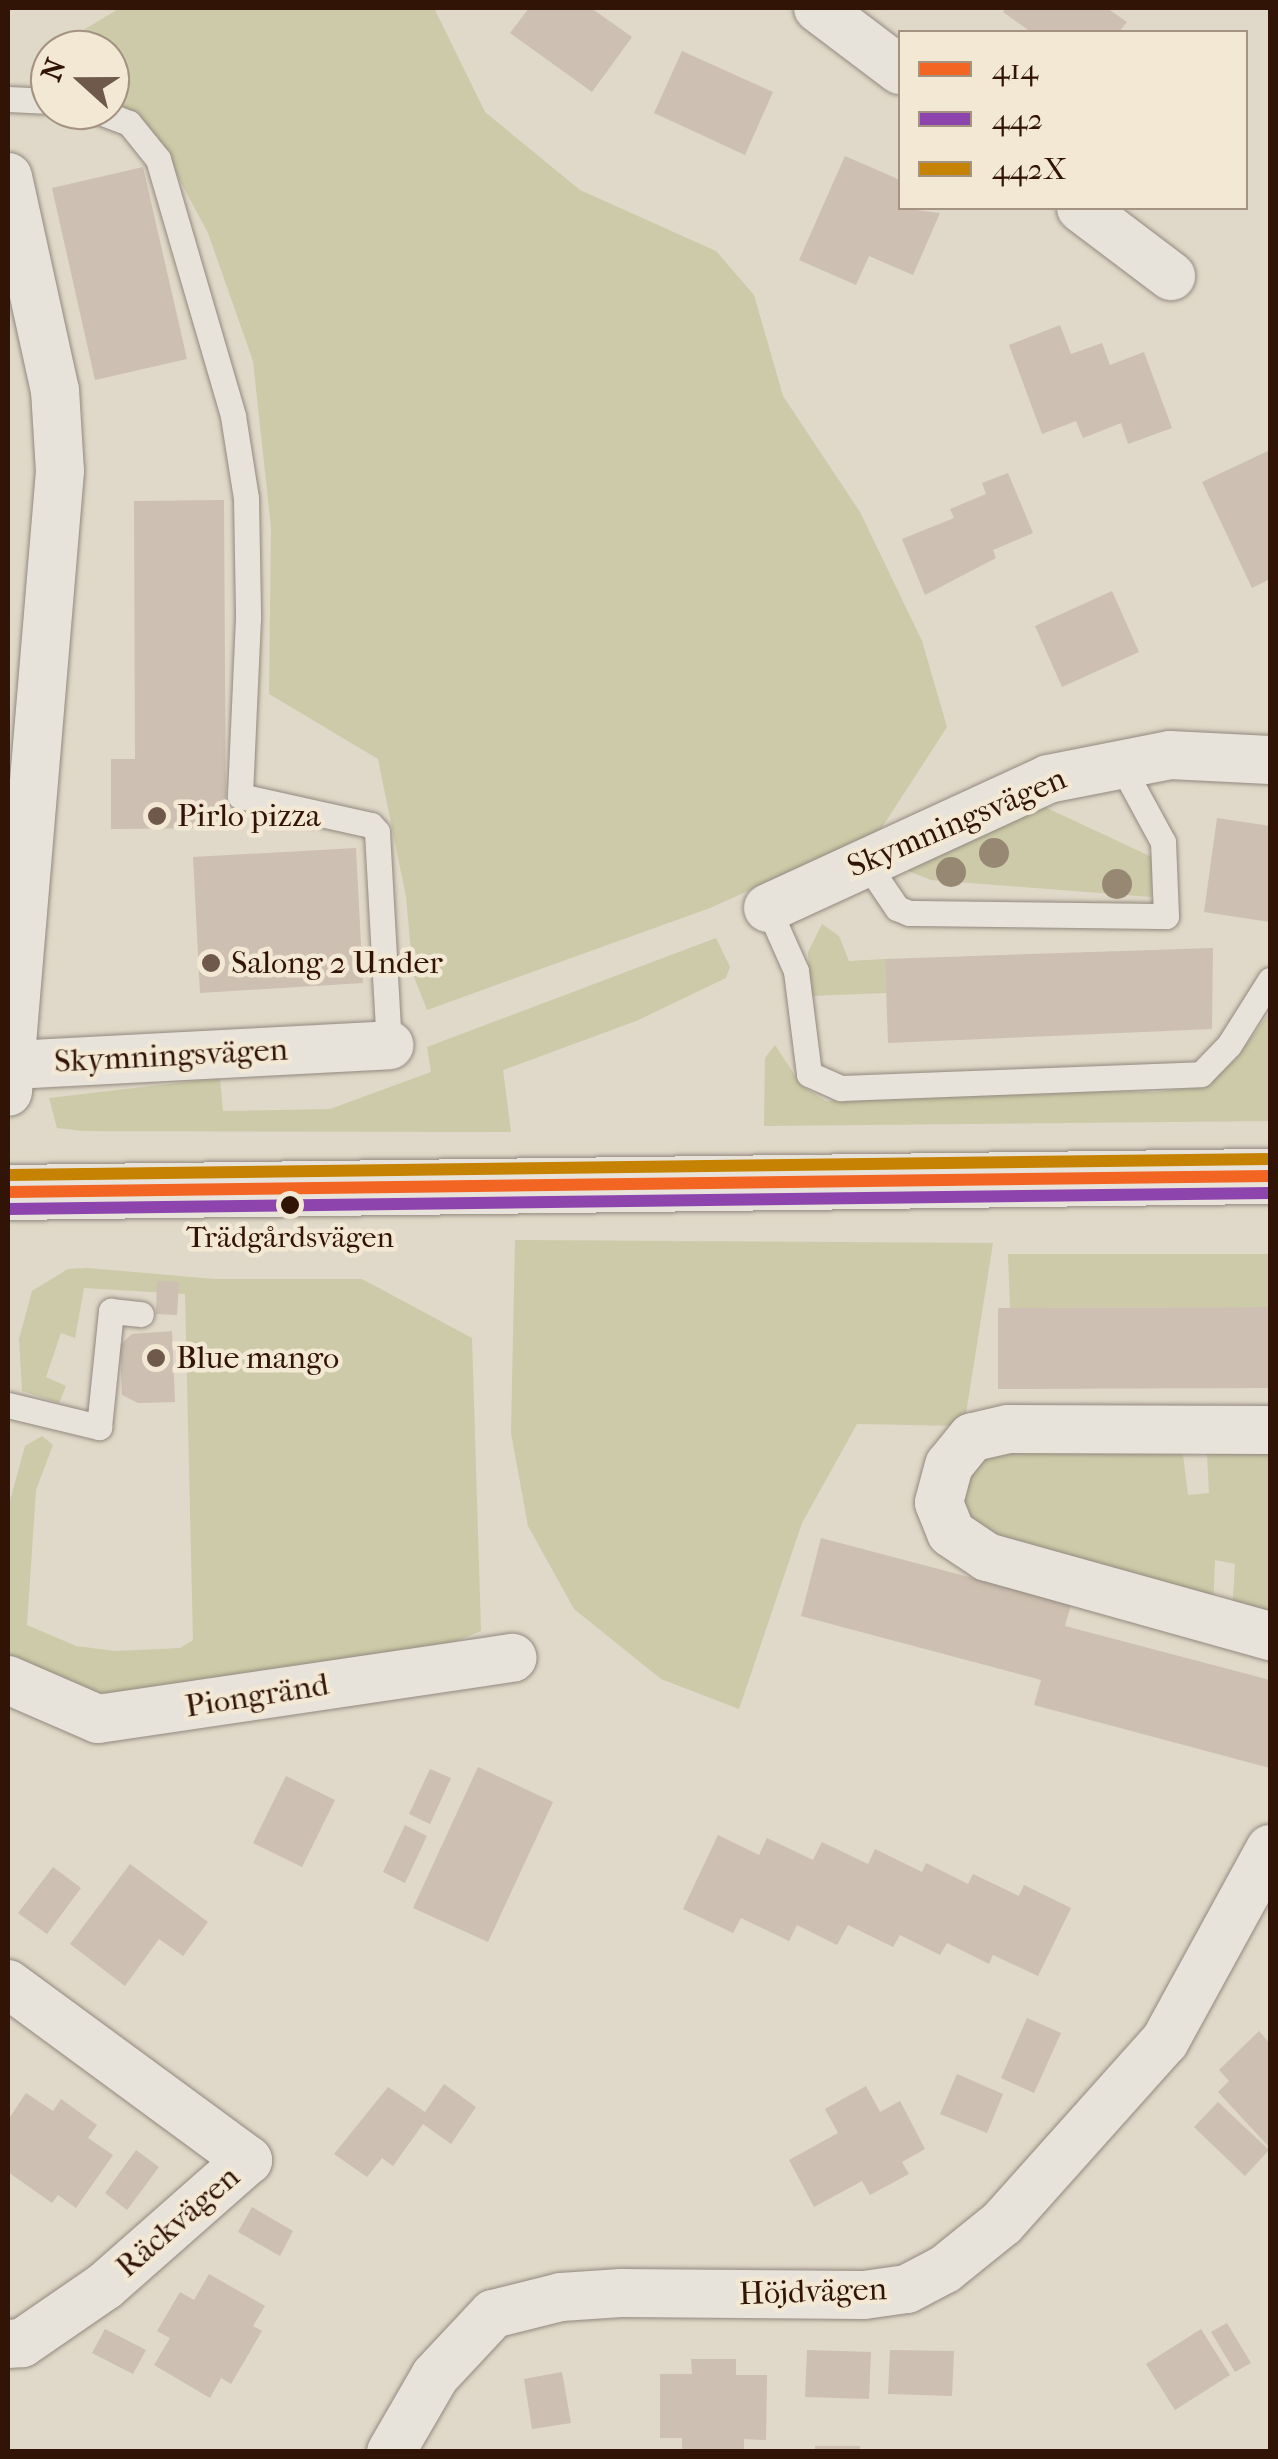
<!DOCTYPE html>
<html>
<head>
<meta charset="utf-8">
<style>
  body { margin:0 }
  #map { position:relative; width:1278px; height:2459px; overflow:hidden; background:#e0d8c8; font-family:"IM FELL French Canon",serif }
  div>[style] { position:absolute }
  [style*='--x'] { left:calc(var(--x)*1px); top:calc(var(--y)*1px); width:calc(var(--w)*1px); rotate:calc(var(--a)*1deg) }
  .green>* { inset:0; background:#cccaa8 }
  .building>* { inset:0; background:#cdbfb1 }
  .roads { filter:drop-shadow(0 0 2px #92897e) drop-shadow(0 0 2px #92897e) }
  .service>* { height:25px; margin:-12.5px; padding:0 12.5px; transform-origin:12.5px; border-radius:12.5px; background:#e7e3db }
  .minor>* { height:48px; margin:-24px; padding:0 24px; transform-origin:24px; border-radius:24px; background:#e7e3db }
  .tertiary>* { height:55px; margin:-27.5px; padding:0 27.5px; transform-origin:27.5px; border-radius:27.5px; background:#e7e3db }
  .bus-1>* { height:12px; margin:-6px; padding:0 6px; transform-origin:6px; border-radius:6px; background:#f26522 }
  .bus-2>* { height:12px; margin:-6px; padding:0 6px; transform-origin:6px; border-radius:6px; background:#8e44ad }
  .bus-3>* { height:12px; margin:-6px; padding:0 6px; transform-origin:6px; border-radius:6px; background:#c68202 }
  .trees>* { width:30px; height:30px; margin:-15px; border-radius:50%; background:#978874 }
  .dots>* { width:28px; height:28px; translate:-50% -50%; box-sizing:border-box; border:5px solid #f2e8d4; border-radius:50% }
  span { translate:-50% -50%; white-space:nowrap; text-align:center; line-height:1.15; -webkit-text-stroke:9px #f2e8d4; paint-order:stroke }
  .bus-label { font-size:30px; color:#321406 }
  .poi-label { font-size:32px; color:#321406 }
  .left { translate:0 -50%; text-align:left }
  .street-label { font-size:32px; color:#321406 }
  .frame { position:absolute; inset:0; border:10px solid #321406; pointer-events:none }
  .legend { position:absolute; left:898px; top:30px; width:350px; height:180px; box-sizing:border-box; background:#f2e8d4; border:2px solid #a59382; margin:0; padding:12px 18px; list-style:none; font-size:30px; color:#321406 }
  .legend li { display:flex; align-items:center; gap:20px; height:50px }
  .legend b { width:50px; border:2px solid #a59382 }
  .north { position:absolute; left:30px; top:30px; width:100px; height:100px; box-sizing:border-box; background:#f2e8d4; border:2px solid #a59382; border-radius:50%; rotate:291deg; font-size:28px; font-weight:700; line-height:40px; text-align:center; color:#321406 }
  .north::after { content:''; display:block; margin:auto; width:35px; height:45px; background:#6f594a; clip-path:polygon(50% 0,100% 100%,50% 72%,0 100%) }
</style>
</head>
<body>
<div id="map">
  <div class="green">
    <div style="clip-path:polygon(120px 8px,434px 8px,485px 112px,580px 190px,716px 251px,754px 295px,783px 396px,860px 512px,922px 641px,947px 727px,879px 832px,710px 908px,427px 1010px,413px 974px,406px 897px,378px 759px,269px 694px,271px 528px,253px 361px,208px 233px,156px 136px,110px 102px,110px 50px,67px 50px,75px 35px)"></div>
    <div style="clip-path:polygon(1034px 802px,1154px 858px,1151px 897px,931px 880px,906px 870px)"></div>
    <div style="clip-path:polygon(822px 924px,839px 936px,849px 961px,885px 959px,886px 993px,810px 996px,808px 952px)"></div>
    <div style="clip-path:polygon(716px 938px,730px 967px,726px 978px,636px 1021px,503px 1070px,511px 1132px,83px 1131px,57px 1128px,49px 1098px,220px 1078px,223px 1111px,330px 1109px,431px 1072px,427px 1047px)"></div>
    <div style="clip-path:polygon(1270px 1012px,1270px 1121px,764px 1126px,765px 1058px,775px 1045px,802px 1086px,826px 1101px,1038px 1090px,1155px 1092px,1198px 1087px,1236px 1059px)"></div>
    <div style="clip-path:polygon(515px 1240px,993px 1243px,964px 1426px,857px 1424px,802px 1523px,739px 1709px,661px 1679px,574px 1609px,528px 1526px,511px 1433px)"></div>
    <div style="clip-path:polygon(1008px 1254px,1270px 1254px,1270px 1307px,1010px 1308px)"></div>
    <div style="clip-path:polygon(87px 1268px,215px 1279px,362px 1279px,472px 1338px,481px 1631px,416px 1658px,141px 1693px,74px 1693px,10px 1659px,8px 1508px,25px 1446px,42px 1436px,53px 1445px,36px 1490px,27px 1625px,76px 1646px,115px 1651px,180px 1648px,193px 1640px,185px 1294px,84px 1288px,75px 1338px,61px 1333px,46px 1377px,66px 1386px,59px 1403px,22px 1391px,19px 1339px,32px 1291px,68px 1269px)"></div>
    <div style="clip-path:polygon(1206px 1435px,1270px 1438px,1270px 1624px,1232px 1615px,1235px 1564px,1215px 1560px,1213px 1608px,958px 1525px,976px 1451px,1181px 1438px,1188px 1495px,1209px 1493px)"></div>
  </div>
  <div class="building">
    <div style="clip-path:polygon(529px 8px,591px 8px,632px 37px,592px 92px,510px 33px)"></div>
    <div style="clip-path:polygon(1006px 8px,1107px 8px,1127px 22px,1119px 32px,1031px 32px,1003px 12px)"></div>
    <div style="clip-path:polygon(682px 51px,773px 92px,745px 155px,654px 113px)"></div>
    <div style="clip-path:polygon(845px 156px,900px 180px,900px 208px,940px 213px,913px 275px,869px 256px,856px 285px,799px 260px)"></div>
    <div style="clip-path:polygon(143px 167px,187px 359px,95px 380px,52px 188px)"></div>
    <div style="clip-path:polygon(1060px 325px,1071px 354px,1102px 343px,1110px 365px,1144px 352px,1172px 428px,1128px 444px,1121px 423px,1083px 438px,1076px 421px,1042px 434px,1009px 345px)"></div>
    <div style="clip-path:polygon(1270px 450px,1270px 579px,1252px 588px,1202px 482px)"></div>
    <div style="clip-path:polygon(1008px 473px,1033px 533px,993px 550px,996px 558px,925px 595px,902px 539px,954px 518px,950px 509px,986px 494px,982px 483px)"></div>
    <div style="clip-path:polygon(224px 500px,226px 828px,111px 829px,111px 759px,135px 759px,134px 501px)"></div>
    <div style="clip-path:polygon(1112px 591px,1139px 652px,1062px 687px,1035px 626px)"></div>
    <div style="clip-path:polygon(1217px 818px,1270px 826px,1270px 922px,1204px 912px)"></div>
    <div style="clip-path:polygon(356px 848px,363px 983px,200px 993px,193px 857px)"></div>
    <div style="clip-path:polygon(1213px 948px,1212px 1029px,888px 1043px,885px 959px)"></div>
    <div style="clip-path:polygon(157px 1281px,179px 1282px,177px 1315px,156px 1314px)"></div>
    <div style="clip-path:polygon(1270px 1307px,1270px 1388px,998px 1389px,998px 1308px)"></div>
    <div style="clip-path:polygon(172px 1331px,175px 1402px,138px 1403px,122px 1395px,120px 1345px,132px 1334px)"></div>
    <div style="clip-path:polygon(821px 1538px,1071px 1604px,1065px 1626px,1270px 1680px,1270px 1768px,1034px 1705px,1041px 1680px,801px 1616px)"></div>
    <div style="clip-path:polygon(478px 1767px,553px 1802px,488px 1942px,413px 1908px)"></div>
    <div style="clip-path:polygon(430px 1769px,451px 1778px,430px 1824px,409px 1814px)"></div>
    <div style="clip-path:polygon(286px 1776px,335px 1800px,302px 1867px,253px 1843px)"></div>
    <div style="clip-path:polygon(405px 1825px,427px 1836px,405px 1883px,383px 1872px)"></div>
    <div style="clip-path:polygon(718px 1835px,759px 1855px,767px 1838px,813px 1860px,822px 1842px,868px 1864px,875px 1849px,922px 1872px,926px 1863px,968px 1884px,973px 1874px,1019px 1896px,1024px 1885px,1071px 1908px,1038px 1976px,993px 1955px,989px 1964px,947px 1943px,940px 1955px,900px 1935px,893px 1947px,848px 1925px,837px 1945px,797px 1925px,789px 1941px,741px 1918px,733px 1933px,683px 1909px)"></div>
    <div style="clip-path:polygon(130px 1864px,208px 1922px,183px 1956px,159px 1939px,125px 1986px,70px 1944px)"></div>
    <div style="clip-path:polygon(53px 1867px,81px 1888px,47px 1934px,18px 1913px)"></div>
    <div style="clip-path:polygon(1027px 2018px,1061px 2033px,1034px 2093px,1001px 2078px)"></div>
    <div style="clip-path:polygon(1259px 2031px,1270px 2044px,1270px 2148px,1218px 2092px,1229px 2081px,1219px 2070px)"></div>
    <div style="clip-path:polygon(957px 2074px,1003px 2094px,987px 2133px,940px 2114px)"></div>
    <div style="clip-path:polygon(444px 2084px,476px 2107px,451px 2144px,423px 2124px,393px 2166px,382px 2158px,367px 2177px,334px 2154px,388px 2087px,425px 2112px)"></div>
    <div style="clip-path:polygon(866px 2086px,880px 2112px,900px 2101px,925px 2149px,902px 2162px,909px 2174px,870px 2195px,862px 2181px,814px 2207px,789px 2160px,838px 2133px,825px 2109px)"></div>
    <div style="clip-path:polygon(26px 2093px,53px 2111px,61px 2099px,97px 2125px,88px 2138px,113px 2155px,76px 2208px,58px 2195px,52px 2203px,8px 2172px,8px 2120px)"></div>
    <div style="clip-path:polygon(1218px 2102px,1269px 2150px,1245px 2176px,1194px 2127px)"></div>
    <div style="clip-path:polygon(136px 2150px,159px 2167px,127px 2210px,105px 2193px)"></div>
    <div style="clip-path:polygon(252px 2207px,293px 2231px,280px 2256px,238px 2232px)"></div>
    <div style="clip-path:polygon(209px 2274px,265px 2306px,253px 2326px,262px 2331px,231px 2384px,221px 2378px,210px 2398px,154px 2365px,170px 2338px,157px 2331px,180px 2292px,194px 2300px)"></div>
    <div style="clip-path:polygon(1227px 2323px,1251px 2363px,1235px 2372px,1211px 2332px)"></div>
    <div style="clip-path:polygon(105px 2329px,146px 2350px,133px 2374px,92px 2353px)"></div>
    <div style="clip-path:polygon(1201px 2329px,1230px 2375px,1175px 2410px,1146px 2364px)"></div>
    <div style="clip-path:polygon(807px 2350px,871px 2352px,869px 2399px,805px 2397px)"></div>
    <div style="clip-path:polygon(890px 2350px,954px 2351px,952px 2396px,888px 2394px)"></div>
    <div style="clip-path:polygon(691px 2359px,736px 2359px,736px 2375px,767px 2375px,766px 2440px,744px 2439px,744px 2450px,682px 2450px,682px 2438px,660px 2438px,660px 2374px,692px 2374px)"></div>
    <div style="clip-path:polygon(562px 2372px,571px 2423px,532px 2429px,524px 2379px)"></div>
    <div style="clip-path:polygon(815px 2446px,860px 2446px,860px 2452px,815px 2452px)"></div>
  </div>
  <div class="roads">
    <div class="service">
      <div style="--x:8;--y:99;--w:42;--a:2.7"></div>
      <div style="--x:95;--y:110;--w:36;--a:21"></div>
      <div style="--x:129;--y:123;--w:46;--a:51.1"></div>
      <div style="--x:158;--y:159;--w:268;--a:73.7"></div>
      <div style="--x:233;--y:416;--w:83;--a:81"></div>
      <div style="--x:246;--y:498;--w:120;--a:89"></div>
      <div style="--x:248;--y:618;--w:178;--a:92.6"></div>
      <div style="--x:240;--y:796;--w:134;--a:12.5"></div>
      <div style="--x:371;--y:825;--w:9;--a:49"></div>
      <div style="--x:377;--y:832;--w:213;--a:86.8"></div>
      <div style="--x:865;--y:861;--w:57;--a:55.8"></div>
      <div style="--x:897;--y:908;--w:13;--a:23"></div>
      <div style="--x:909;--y:913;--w:257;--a:0.7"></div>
      <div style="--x:1166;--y:916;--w:74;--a:-92.3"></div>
      <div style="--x:1163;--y:842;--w:92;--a:-118.5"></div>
      <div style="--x:768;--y:908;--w:69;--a:66"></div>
      <div style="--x:796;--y:971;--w:104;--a:82.8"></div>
      <div style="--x:809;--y:1074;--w:35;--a:24"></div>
      <div style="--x:841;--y:1088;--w:360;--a:-2.2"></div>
      <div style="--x:1201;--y:1074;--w:40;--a:-46"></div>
      <div style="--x:1229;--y:1045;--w:77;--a:-57.8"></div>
      <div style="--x:8;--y:1405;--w:94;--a:13.6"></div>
      <div style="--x:99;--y:1427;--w:117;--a:-84.1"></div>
      <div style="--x:111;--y:1311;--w:30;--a:6"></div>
    </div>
    <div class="minor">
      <div style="--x:818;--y:8;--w:103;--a:37.1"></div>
      <div style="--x:8;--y:177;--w:218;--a:77.6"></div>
      <div style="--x:55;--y:390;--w:81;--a:86.5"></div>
      <div style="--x:60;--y:471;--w:623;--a:94.79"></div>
      <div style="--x:1081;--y:208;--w:113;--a:37.1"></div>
      <div style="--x:768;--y:908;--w:308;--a:-24.7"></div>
      <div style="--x:1048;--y:779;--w:124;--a:-11.1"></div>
      <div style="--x:1170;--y:755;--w:100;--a:2.9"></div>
      <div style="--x:12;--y:1065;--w:378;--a:-3"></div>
      <div style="--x:1270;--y:1430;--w:262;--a:-179.8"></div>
      <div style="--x:1008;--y:1429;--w:37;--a:167"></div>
      <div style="--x:972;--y:1437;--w:36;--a:129"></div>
      <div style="--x:949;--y:1465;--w:39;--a:105"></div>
      <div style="--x:939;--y:1503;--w:32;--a:68"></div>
      <div style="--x:951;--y:1533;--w:43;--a:33.7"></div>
      <div style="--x:987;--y:1557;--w:294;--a:15.6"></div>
      <div style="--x:8;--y:1680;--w:98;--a:23.4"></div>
      <div style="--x:98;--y:1719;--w:419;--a:-8.4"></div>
      <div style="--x:8;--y:1984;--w:298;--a:36.3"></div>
      <div style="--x:248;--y:2160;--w:191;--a:138.6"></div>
      <div style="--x:105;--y:2286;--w:101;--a:145.5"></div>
      <div style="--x:22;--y:2343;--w:14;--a:176"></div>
      <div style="--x:391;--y:2452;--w:88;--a:-59.9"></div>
      <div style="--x:435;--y:2376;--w:85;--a:-46.9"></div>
      <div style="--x:493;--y:2314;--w:70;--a:-14"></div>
      <div style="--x:561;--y:2297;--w:60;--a:-3.8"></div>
      <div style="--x:621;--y:2293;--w:243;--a:0.5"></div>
      <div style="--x:864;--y:2295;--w:43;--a:-7.9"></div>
      <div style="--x:907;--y:2289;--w:43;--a:-27.8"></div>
      <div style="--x:945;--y:2269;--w:73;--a:-38.9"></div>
      <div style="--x:1002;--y:2223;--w:244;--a:-48.2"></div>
      <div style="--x:1165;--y:2041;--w:219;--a:-61.3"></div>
    </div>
    <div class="tertiary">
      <div style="--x:8;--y:1192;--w:1262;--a:-0.73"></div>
    </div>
  </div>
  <div class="bus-1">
    <div style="--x:8;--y:1192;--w:1262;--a:-0.73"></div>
  </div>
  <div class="bus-2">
    <div style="--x:8;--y:1209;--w:1262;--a:-0.73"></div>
  </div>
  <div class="bus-3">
    <div style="--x:8;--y:1175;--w:1262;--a:-0.73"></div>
  </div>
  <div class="trees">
    <div style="left:994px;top:853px"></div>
    <div style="left:951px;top:872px"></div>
    <div style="left:1117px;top:884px"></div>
  </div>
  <div class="dots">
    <div style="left:157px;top:816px;background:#6f594a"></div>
    <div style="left:211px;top:963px;background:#6f594a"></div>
    <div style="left:290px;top:1205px;background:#321406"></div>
    <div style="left:156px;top:1358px;background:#6f594a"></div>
  </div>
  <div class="bus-label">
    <span style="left:290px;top:1238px">Trädgårdsvägen</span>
  </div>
  <div class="poi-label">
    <span class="left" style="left:177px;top:816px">Pirlo pizza</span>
    <span class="left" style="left:231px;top:963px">Salong 2 Under</span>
    <span class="left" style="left:176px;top:1358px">Blue mango</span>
  </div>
  <div class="street-label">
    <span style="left:957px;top:823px;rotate:-23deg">Skymningsvägen</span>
    <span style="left:171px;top:1056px;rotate:-3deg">Skymningsvägen</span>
    <span style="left:257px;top:1696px;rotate:-9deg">Piongränd</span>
    <span style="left:178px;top:2222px;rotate:-41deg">Räckvägen</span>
    <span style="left:813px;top:2292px;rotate:-2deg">Höjdvägen</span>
  </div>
  <div class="frame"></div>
  <ul class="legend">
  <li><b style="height:12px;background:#f26522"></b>414</li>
  <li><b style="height:12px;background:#8e44ad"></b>442</li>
  <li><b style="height:12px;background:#c68202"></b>442X</li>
  </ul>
  <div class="north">N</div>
</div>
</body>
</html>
